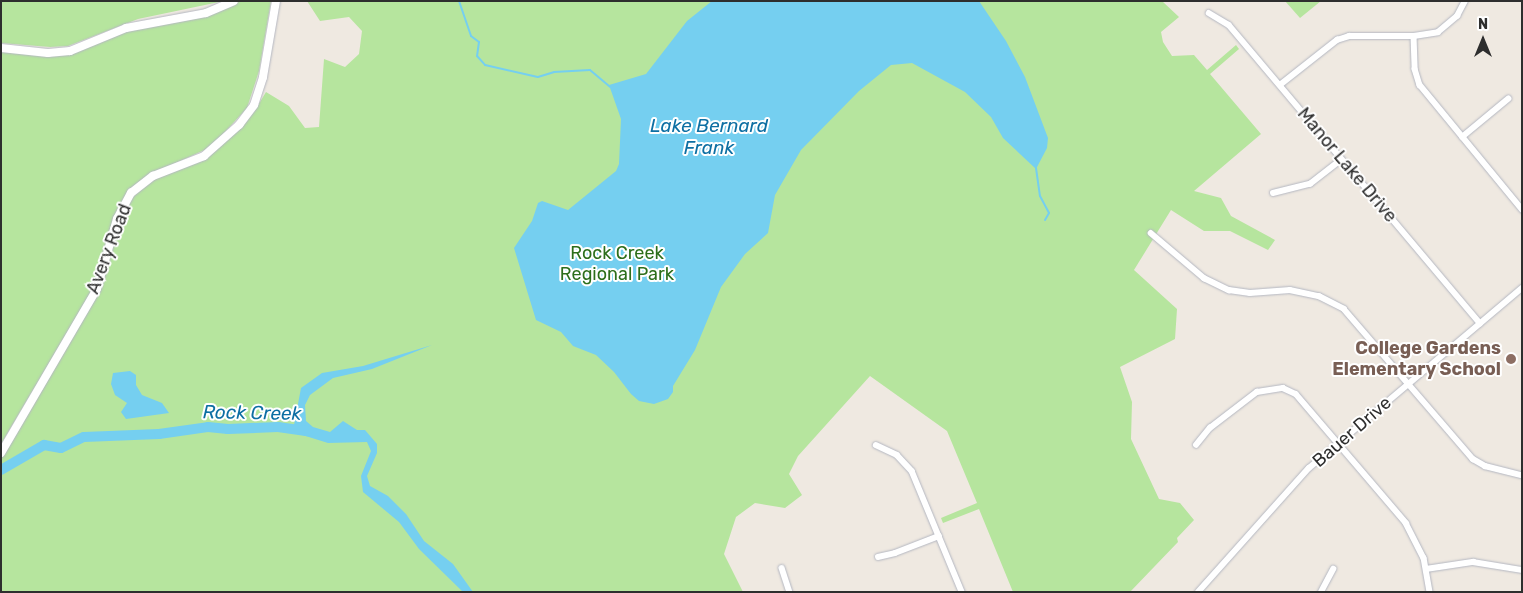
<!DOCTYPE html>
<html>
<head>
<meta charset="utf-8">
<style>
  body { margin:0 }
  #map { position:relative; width:1523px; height:593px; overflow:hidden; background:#efe9e1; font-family:Rubik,sans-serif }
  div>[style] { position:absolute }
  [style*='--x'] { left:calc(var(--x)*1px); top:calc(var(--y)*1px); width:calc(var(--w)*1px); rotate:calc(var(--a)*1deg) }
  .green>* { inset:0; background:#b6e59e }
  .water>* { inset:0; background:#75cff0 }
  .stream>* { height:2px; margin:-1px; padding:0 1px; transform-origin:1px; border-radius:1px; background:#75cff0 }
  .river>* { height:10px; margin:-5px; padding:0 5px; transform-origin:5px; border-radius:5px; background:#75cff0 }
  .roads { filter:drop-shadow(0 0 1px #b4b7c1) drop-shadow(0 0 1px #b4b7c1) }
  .street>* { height:5.5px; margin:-2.75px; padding:0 2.75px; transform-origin:2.75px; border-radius:2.75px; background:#fff }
  .secondary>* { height:8px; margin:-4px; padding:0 4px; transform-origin:4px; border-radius:4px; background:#fff }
  .dots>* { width:14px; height:14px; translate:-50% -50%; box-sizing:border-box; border:2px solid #fff; border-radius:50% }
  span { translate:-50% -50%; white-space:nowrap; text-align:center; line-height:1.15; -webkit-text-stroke:4px #fff; paint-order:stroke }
  .street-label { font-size:18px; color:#2e2e2e }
  .park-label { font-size:18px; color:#2c6e1b }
  .education-label { font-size:18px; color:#785e54; font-weight:700 }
  .right { translate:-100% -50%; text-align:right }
  .water-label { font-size:19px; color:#0d6fa3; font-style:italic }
  .frame { position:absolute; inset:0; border:2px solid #2e2e2e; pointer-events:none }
  .north { position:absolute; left:1458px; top:15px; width:50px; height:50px; -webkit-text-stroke:4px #fff; paint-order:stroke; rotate:0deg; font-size:14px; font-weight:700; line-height:20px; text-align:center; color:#2e2e2e }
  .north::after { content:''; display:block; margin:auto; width:18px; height:22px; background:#2e2e2e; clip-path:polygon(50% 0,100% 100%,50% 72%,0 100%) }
</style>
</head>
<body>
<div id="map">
  <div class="green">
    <div style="clip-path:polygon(1px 1px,224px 1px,138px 19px,68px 46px,50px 47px,1px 43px)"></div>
    <div style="clip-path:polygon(239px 1px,271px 1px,259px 71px,247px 108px,211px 147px,147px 176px,128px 191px,116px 215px,94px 287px,1px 444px,1px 50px,62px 54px,130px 29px,210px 14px)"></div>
    <div style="clip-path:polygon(307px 1px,1162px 1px,1179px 17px,1161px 32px,1163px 42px,1172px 56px,1194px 55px,1207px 70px,1236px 45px,1239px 49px,1210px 74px,1261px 134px,1194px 191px,1221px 198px,1231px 216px,1275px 240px,1268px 250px,1230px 231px,1204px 231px,1171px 210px,1134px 270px,1177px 309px,1175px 339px,1120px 367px,1132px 402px,1131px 439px,1159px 499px,1180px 503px,1194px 520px,1177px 538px,1178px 542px,1130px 592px,1013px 592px,979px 509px,943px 523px,941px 518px,977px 503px,947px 431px,870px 376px,798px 456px,789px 474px,802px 495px,785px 508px,755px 503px,736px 517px,724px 554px,743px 592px,1px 592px,1px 451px,76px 326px,108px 255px,125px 204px,144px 184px,220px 147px,251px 111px,254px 112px,266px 92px,289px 106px,305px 128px,319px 127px,324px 59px,345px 67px,359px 54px,362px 31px,349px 17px,320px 21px)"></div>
    <div style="clip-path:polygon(1285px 1px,1321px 1px,1300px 18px)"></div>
  </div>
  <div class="water">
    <div style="clip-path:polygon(712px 1px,979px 1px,1006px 41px,1025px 77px,1048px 138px,1047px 148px,1036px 169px,1003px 138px,991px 117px,965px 92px,912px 63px,891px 65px,859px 91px,801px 150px,775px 195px,768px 233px,745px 254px,721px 287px,695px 350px,673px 386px,673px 392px,668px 399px,654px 404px,639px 401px,631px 394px,614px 372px,596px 355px,573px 346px,561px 332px,536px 320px,514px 248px,532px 221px,538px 203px,542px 201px,568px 210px,616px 171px,619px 164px,621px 119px,609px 85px,646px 74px,687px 21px)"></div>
    <div style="clip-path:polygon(432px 345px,372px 369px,333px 378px,310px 395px,305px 405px,306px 421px,313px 427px,330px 432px,343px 421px,357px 430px,365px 430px,377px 444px,377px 453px,367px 476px,370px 486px,388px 496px,406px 514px,424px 541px,453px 564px,473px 592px,463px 592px,419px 549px,399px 522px,363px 492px,361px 476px,371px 451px,367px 442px,328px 443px,296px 433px,294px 425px,301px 388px,322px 373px,363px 366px)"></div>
    <div style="clip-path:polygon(130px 371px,136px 375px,136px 385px,142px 395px,162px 403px,169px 413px,126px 419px,121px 412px,127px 403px,115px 395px,111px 384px,113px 373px)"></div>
  </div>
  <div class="stream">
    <div style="--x:459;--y:1;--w:37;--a:71"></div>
    <div style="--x:471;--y:36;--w:10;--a:37"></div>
    <div style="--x:479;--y:42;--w:14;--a:98"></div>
    <div style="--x:477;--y:56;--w:12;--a:48"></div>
    <div style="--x:485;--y:65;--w:54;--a:12.8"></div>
    <div style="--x:538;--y:77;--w:17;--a:-17"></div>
    <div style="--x:554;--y:72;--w:36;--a:-3"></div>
    <div style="--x:590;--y:70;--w:26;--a:40"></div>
    <div style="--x:1036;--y:168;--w:28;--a:82"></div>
    <div style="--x:1040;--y:196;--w:19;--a:62"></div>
    <div style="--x:1049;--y:213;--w:8;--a:120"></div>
  </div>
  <div class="river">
    <div style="--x:1;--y:470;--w:50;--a:-30.2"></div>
    <div style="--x:44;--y:445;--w:17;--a:10"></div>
    <div style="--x:61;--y:448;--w:25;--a:-26"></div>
    <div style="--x:84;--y:437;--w:75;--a:-2.3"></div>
    <div style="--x:159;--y:434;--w:49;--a:-8.1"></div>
    <div style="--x:208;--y:427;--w:20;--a:6"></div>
    <div style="--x:228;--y:429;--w:50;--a:-2.3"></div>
    <div style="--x:278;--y:427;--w:30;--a:8"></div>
  </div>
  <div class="roads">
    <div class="street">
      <div style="--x:1209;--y:13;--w:23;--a:31"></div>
      <div style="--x:1229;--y:25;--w:390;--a:49.9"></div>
      <div style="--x:1414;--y:36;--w:33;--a:88"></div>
      <div style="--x:1415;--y:69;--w:17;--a:73"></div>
      <div style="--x:1420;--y:85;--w:161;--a:50.6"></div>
      <div style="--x:1280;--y:85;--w:73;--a:-38.3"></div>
      <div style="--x:1337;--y:40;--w:13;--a:-18"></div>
      <div style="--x:1349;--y:36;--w:65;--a:0"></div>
      <div style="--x:1414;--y:36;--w:24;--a:-9"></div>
      <div style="--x:1438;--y:32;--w:25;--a:-40"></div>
      <div style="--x:1457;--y:16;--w:17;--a:-62"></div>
      <div style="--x:1462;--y:137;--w:60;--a:-39.6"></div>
      <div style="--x:1273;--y:193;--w:38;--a:-14"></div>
      <div style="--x:1310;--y:184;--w:39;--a:-38"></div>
      <div style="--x:1151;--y:233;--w:70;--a:40.3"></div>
      <div style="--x:1204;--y:278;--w:28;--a:26"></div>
      <div style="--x:1229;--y:290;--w:21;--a:8"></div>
      <div style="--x:1250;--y:293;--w:40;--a:-4.3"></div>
      <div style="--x:1290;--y:290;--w:30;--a:12"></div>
      <div style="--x:1319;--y:296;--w:28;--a:27"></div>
      <div style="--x:1344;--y:309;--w:198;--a:49.3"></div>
      <div style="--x:1473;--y:459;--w:14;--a:30"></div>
      <div style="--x:1485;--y:466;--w:38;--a:14"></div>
      <div style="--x:876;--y:445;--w:23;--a:25"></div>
      <div style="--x:897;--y:455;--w:22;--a:47"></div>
      <div style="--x:912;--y:471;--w:131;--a:67.5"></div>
      <div style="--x:1196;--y:445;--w:22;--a:-51"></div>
      <div style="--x:1210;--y:428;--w:59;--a:-37.5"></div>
      <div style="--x:1257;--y:392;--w:26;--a:-9"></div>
      <div style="--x:1283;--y:388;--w:14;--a:25"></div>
      <div style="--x:1296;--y:394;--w:170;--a:49.5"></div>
      <div style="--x:1406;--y:523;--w:39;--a:63"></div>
      <div style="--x:1424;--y:558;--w:35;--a:80"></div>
      <div style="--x:878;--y:557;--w:17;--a:-13"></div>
      <div style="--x:895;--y:553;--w:47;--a:-21.1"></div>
      <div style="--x:782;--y:568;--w:25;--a:72"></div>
      <div style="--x:1426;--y:569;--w:48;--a:-8.5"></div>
      <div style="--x:1473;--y:562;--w:50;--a:9.3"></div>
      <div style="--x:1198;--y:592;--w:166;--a:-48.2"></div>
      <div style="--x:1309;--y:468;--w:279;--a:-40.2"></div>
      <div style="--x:1321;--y:592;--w:26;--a:-62"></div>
    </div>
    <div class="secondary">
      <div style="--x:1;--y:48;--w:47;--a:6.1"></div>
      <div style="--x:48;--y:53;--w:22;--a:-5"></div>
      <div style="--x:70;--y:51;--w:61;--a:-22.3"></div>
      <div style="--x:126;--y:28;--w:81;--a:-10.6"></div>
      <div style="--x:206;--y:13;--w:30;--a:-23"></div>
      <div style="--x:1;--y:453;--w:190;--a:-59.7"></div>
      <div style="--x:97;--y:289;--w:73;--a:-74.1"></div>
      <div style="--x:117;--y:219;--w:30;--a:-62"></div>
      <div style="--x:131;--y:193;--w:28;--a:-38"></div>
      <div style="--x:153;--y:176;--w:55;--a:-21.4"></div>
      <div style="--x:204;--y:156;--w:47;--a:-41.5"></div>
      <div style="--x:239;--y:125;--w:25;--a:-53"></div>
      <div style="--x:254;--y:105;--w:29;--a:-72"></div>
      <div style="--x:263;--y:77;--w:77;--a:-80.3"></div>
    </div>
  </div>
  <div class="dots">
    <div style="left:1511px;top:359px;background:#8d6e63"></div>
  </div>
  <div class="street-label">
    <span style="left:1347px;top:165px;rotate:50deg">Manor Lake Drive</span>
    <span style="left:109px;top:249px;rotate:-69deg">Avery Road</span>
    <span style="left:1352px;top:432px;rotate:-41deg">Bauer Drive</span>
  </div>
  <div class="park-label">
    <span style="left:617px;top:264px">Rock Creek<br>Regional Park</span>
  </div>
  <div class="education-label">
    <span class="right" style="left:1501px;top:359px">College Gardens<br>Elementary School</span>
  </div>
  <div class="water-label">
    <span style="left:709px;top:137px">Lake Bernard<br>Frank</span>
    <span style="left:252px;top:413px;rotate:1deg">Rock Creek</span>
  </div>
  <div class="frame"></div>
  <div class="north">N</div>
</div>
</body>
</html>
